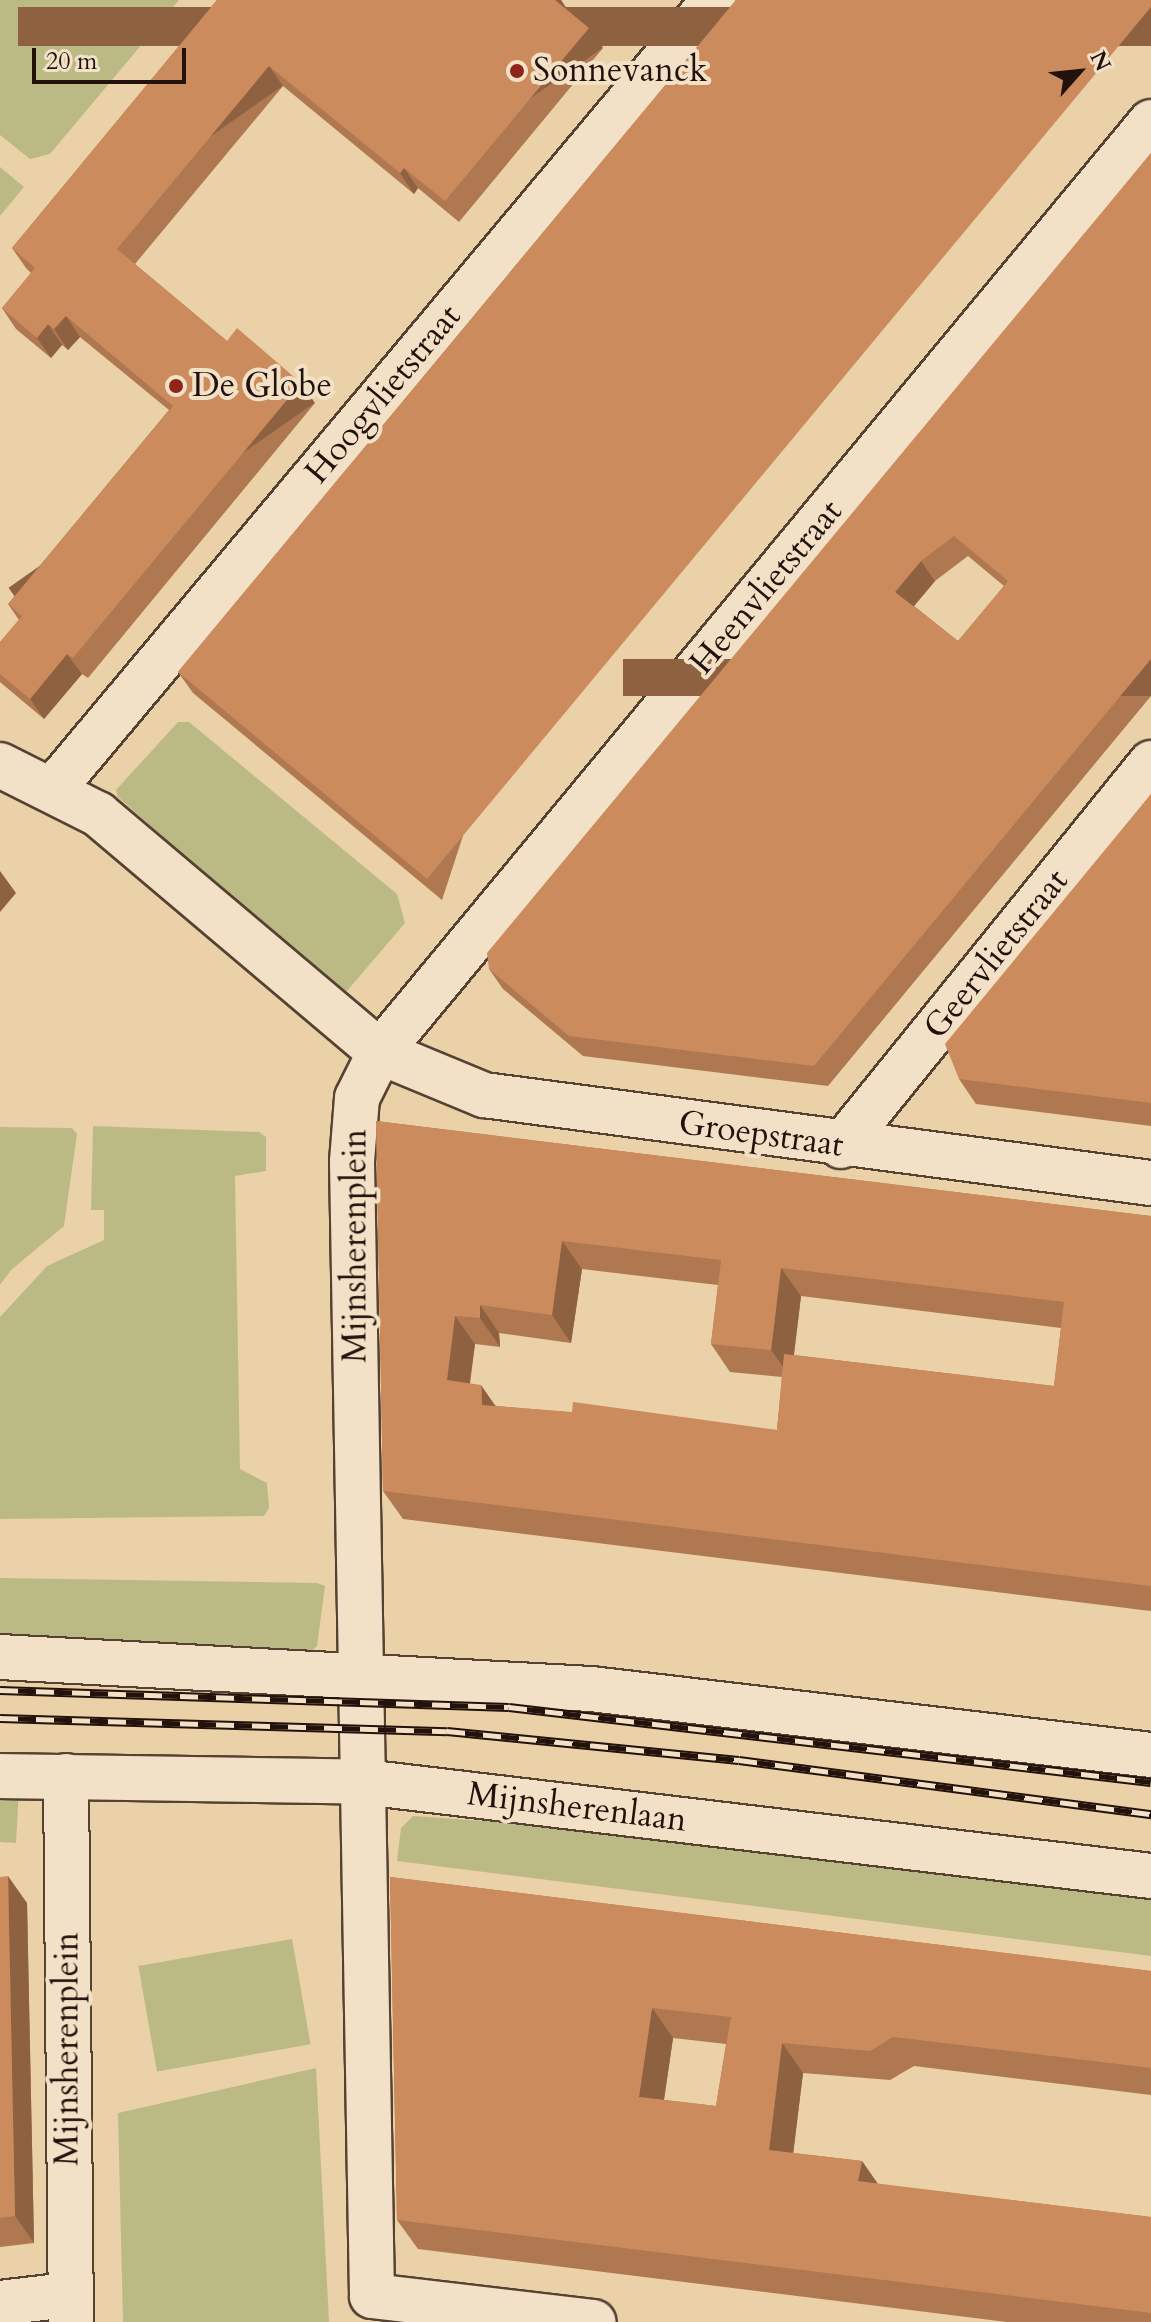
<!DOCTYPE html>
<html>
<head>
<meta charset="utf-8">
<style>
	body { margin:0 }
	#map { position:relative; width:1151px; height:2322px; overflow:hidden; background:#ebd1a7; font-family:Cardo,serif }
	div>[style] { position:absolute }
	.green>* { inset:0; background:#bcba84; transform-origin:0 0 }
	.roads { filter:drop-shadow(2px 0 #554233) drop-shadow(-2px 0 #554233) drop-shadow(0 2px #554233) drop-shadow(0 -2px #554233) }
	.street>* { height:44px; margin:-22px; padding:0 22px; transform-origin:22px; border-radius:22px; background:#f2e1c6 }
	.rail>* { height:9px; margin-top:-4.5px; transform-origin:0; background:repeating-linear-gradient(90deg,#f2e1c6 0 18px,#23120c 0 36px); box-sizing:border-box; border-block:2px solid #23120c }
	.wall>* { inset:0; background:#af7850 }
	.shaded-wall>* { inset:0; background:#8e6141; transform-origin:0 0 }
	.building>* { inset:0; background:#cb8b5d }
	.dots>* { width:22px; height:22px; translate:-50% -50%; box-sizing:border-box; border:4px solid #f2e1c6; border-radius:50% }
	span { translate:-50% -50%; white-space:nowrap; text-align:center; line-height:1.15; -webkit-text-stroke:8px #f2e1c6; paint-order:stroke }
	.poi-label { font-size:34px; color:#23120c }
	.left { translate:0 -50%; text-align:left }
	.street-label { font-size:34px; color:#23120c }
	.north { position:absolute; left:1039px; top:32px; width:80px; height:80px; -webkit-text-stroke:6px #f2e1c6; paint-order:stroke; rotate:63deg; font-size:22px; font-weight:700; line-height:32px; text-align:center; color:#23120c }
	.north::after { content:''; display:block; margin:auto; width:28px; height:36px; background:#23120c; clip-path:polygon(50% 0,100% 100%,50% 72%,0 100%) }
	.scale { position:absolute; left:32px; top:48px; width:154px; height:36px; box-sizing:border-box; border:4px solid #23120c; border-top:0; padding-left:10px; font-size:24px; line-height:28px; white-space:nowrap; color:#23120c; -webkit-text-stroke:6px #f2e1c6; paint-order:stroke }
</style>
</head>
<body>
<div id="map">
	<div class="green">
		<div style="clip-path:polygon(0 0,179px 0,50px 154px,30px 159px,0 135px)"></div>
		<div style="clip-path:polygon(0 167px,24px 187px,0 216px)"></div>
		<div style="clip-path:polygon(178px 722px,189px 722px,397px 894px,405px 923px,347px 991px,333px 987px,118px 797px,116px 790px)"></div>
		<div style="clip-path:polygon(93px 1126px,259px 1132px,266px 1137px,266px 1171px,235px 1176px,240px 1469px,267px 1483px,269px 1508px,264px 1516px,0 1519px,0 1317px,47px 1266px,104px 1240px,104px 1210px,91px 1210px)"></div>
		<div style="clip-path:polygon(0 1127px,72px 1128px,77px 1134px,64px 1226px,11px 1270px,0 1285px)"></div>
		<div style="clip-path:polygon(0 1578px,317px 1583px,325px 1586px,317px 1646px,312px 1651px,0 1638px)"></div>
		<div style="left:0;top:1786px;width:19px;height:56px;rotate:3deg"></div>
		<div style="clip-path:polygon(413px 1816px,584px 1828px,1151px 1891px,1151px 1956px,397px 1861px,401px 1828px)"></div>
		<div style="left:292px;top:1939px;width:107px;height:156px;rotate:80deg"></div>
		<div style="clip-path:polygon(316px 2068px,329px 2322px,123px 2322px,118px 2113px)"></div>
	</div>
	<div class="roads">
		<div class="street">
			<div style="left:1151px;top:122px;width:1208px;rotate:129.66deg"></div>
			<div style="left:380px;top:1052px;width:113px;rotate:22.5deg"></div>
			<div style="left:484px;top:1095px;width:673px;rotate:7.52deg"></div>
			<div style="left:0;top:765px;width:110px;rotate:26.6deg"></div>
			<div style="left:98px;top:814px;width:369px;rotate:40.2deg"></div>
			<div style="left:380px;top:1052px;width:51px;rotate:116.6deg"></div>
			<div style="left:357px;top:1098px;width:64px;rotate:94.5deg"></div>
			<div style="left:352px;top:1162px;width:1134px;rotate:88.99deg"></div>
			<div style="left:372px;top:2296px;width:223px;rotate:6.7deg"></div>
			<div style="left:53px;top:789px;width:1029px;rotate:-50.04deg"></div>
			<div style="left:841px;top:1146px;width:493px;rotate:-51deg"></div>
			<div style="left:0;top:1657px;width:592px;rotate:3.1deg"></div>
			<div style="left:591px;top:1689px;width:564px;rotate:6.72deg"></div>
			<div style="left:0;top:1776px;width:364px;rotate:0.9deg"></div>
			<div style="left:364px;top:1782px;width:793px;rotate:6.81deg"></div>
			<div style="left:66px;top:1776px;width:546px;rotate:89.48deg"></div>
			<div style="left:0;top:2303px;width:68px;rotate:-6.7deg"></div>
		</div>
	</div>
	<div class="rail">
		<div style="left:0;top:1690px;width:509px;rotate:1.91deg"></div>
		<div style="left:509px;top:1707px;width:646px;rotate:6.66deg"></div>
		<div style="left:0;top:1718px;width:447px;rotate:1.7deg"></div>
		<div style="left:447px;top:1731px;width:293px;rotate:5.7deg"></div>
		<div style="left:739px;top:1760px;width:416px;rotate:7.5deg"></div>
	</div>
	<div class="wall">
		<div style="clip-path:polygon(217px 0,561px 0,567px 10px,589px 28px,603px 48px,459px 222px,418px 188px,414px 194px,283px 86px,135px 264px,227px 341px,315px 403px,88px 678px,82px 674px,44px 719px,0 682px,0 642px,19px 620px,8px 604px,169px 410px,80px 337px,68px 350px,62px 345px,51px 358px,16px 329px,2px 308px,31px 273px,26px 268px,12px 248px)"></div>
		<div style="clip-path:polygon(736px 0,442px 900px,193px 693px,178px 672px)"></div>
		<div style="clip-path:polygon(evenodd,1151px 153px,1151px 696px,828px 1086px,583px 1056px,503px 989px,489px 969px,1151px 153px,968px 556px,1004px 586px,958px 641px,914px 606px,935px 581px,968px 556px)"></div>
		<div style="clip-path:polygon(1151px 794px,1151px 1126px,976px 1104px,959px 1079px)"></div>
		<div style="clip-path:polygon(evenodd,376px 1121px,1151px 1216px,1151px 1611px,403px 1519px,383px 1491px,376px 1121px,582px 1269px,718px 1285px,711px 1344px,730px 1372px,782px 1377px,777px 1430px,496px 1406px,470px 1384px,475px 1344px,500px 1347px,499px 1333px,571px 1343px,582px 1269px,376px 1121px,801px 1296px,1061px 1328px,1054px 1386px,794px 1355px,801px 1296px)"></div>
		<div style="clip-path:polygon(0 1877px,27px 1903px,34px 2243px,0 2247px)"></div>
		<div style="clip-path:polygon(evenodd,390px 1877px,1151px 1971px,1151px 2095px,914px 2066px,890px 2080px,803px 2073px,793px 2153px,862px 2161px,877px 2184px,1151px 2217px,1151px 2322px,1007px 2322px,418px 2249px,397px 2220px,390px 1877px,673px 2038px,726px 2044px,716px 2106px,664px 2100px,673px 2038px)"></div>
	</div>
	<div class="shaded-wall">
		<div style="clip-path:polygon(552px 0,561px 0,567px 9px,562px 15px)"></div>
		<div style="left:1151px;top:7px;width:39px;height:1133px;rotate:90deg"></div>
		<div style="left:589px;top:28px;width:24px;height:225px;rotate:55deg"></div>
		<div style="left:269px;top:66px;width:24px;height:238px;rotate:55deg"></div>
		<div style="clip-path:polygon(404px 168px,418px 188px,414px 194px,400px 173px)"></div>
		<div style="clip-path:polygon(66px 316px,80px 337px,68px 350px,54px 329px)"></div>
		<div style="clip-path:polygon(48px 324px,62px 345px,51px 358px,37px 338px)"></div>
		<div style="left:301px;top:383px;width:24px;height:357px;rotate:55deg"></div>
		<div style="clip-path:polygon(921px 561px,935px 581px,909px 612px,895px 592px)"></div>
		<div style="clip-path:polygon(67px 654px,82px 674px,44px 719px,30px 699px)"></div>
		<div style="left:1151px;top:659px;width:37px;height:528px;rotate:90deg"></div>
		<div style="clip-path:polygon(0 871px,16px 893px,0 912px)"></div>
		<div style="clip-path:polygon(562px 1241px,582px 1269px,571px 1343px,552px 1315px)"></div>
		<div style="clip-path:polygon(781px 1268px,801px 1296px,791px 1378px,771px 1350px)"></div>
		<div style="clip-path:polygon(480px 1305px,499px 1333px,500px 1347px,480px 1318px)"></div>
		<div style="clip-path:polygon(455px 1316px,475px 1344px,466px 1408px,447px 1380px)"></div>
		<div style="clip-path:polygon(481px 1385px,501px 1414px,482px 1405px)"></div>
		<div style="clip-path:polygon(8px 1876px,27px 1903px,34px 2243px,15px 2216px)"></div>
		<div style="clip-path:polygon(652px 2008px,673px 2038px,660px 2127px,639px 2097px)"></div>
		<div style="clip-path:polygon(782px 2043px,803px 2073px,790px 2180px,769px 2150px)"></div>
		<div style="clip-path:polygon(862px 2161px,883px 2191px,858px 2181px)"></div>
	</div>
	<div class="building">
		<div style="clip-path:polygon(217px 0,555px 0,589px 28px,445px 201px,404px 168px,400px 173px,269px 66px,117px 249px,227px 341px,237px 328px,301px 383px,73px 658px,67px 654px,30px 699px,0 674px,0 642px,22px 616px,8px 604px,173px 406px,66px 316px,54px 329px,48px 324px,37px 338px,2px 308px,35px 268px,12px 248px)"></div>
		<div style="clip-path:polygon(736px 0,1151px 0,1151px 7px,427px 879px,178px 672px)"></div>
		<div style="clip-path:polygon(evenodd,1151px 153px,1151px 659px,814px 1066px,569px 1036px,489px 969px,487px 953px,1151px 153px,954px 536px,1008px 581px,958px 641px,895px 592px,921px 561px,954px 536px)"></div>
		<div style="clip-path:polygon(1151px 794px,1151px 1103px,959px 1079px,945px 1044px)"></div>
		<div style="clip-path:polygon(evenodd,376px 1121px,1151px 1216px,1151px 1586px,383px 1491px,376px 1121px,562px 1241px,721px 1260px,711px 1344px,771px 1350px,781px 1268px,1064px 1302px,1054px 1386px,784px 1354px,777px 1430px,573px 1402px,572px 1412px,482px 1405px,481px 1385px,447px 1380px,455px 1316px,480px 1318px,480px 1305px,552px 1315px,562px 1241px)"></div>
		<div style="clip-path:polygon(8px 1876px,15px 2216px,0 2218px,0 1877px)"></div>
		<div style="clip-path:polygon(evenodd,390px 1877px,1151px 1971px,1151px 2068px,893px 2037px,870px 2051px,782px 2043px,769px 2150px,862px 2161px,858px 2181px,1151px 2217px,1151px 2313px,397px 2220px,390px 1877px,652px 2008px,731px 2017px,716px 2106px,639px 2097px,652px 2008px)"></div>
	</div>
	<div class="dots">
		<div style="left:517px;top:71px;background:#8f2418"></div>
		<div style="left:176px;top:386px;background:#8f2418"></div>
	</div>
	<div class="poi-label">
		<span class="left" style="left:533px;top:71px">Sonnevanck</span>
		<span class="left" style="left:192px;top:386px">De Globe</span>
	</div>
	<div class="street-label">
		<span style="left:383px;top:394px;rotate:-50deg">Hoogvlietstraat</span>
		<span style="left:766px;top:587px;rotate:-50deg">Heenvlietstraat</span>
		<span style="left:996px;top:954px;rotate:-51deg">Geervlietstraat</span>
		<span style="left:761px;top:1134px;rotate:8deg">Groepstraat</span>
		<span style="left:355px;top:1246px;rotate:-90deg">Mijnsherenplein</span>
		<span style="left:577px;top:1807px;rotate:7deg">Mijnsherenlaan</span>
		<span style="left:67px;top:2049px;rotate:-90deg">Mijnsherenplein</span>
	</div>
	<div class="north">N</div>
	<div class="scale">20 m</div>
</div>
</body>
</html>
